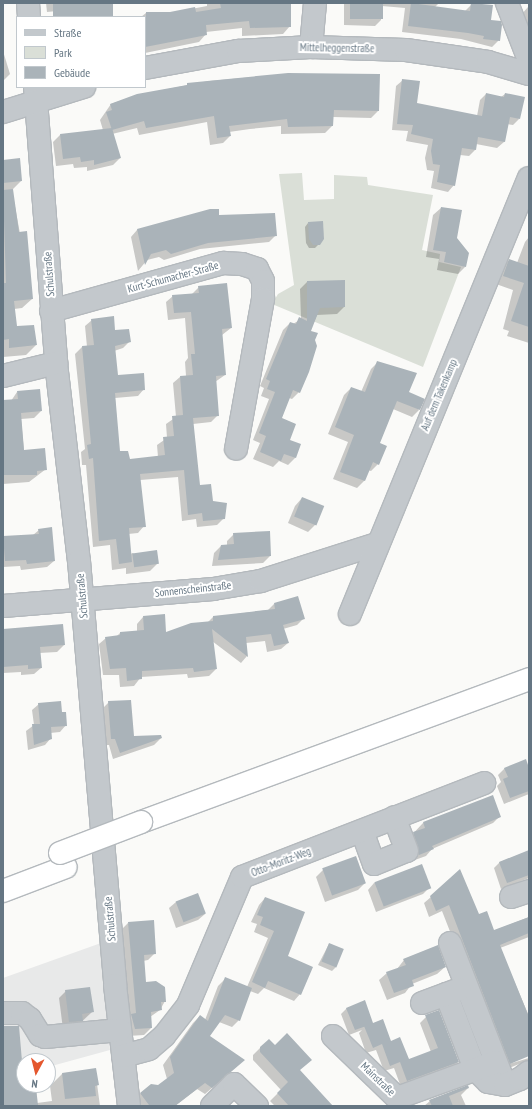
<!DOCTYPE html>
<html>
<head>
<meta charset="utf-8">
<style>
	body { margin:0 }
	#map { position:relative; width:532px; height:1109px; overflow:hidden; background:#fafaf8; font-family:"PT Sans Narrow",sans-serif }
	div>[style] { position:absolute }
	.built>* { inset:0; background:#e8e9e9 }
	.green>* { inset:0; background:#dadfd7 }
	.shadow>* { inset:0; background:#0003 }
	.building>* { inset:0; background:#aab3b9; transform-origin:0 0 }
	.roads { filter:drop-shadow(1px 0 #b4b9bd) drop-shadow(-1px 0 #b4b9bd) drop-shadow(0 1px #b4b9bd) drop-shadow(0 -1px #b4b9bd) }
	.minor>* { height:22px; margin:-11px; padding:0 11px; transform-origin:11px; border-radius:11px; background:#c3c8cc }
	.highway>* { height:22px; margin:-11px; padding:0 11px; transform-origin:11px; border-radius:11px; background:#fff }
	.bridges { filter:drop-shadow(1px 0 #b4b9bd) drop-shadow(-1px 0 #b4b9bd) drop-shadow(0 1px #b4b9bd) drop-shadow(0 -1px #b4b9bd) }
	.highway-bridge>* { height:22px; margin:-11px; padding:0 11px; transform-origin:11px; border-radius:11px; background:#fff }
	span { translate:-50% -50%; white-space:nowrap; text-align:center; line-height:1.15; -webkit-text-stroke:4px #fff; paint-order:stroke }
	.street-label { font-size:11px; color:#657683 }
	.frame { position:absolute; inset:0; border:4px solid #657683; pointer-events:none }
	.legend { position:absolute; left:16px; top:16px; width:130px; height:72px; box-sizing:border-box; background:#fff; border:1px solid #c1c8cd; margin:0; padding:5px 7px; list-style:none; font-size:12px; color:#657683 }
	.legend li { display:flex; align-items:center; gap:8px; height:20px }
	.legend b { width:20px; border:1px solid #c1c8cd }
	.north { position:absolute; left:16px; top:1053px; width:40px; height:40px; box-sizing:border-box; background:#fff; border:1px solid #c1c8cd; border-radius:50%; rotate:187deg; font-size:11px; font-weight:700; line-height:16px; text-align:center; color:#657683 }
	.north::after { content:''; display:block; margin:auto; width:14px; height:18px; background:#e4572e; clip-path:polygon(50% 0,100% 100%,50% 72%,0 100%) }
</style>
</head>
<body>
<div id="map">
	<div class="built">
		<div style="clip-path:polygon(101px 943px,110px 1050px,48px 1067px,48px 1061px,24px 1061px,24px 1085px,36px 1085px,38px 1106px,3px 1106px,3px 978px)"></div>
	</div>
	<div class="green">
		<div style="clip-path:polygon(302px 173px,304px 200px,334px 199px,334px 175px,367px 177px,368px 185px,433px 195px,422px 250px,440px 254px,439px 262px,461px 267px,423px 367px,272px 304px,278px 294px,294px 285px,279px 174px)"></div>
	</div>
	<div class="shadow">
		<div style="clip-path:polygon(46px 3px,101px 3px,97px 7px,47px 12px)"></div>
		<div style="clip-path:polygon(207px 3px,290px 3px,290px 26px,283px 34px,242px 36px,242px 28px,206px 32px,206px 34px,199px 42px,145px 53px,145px 17px,141px 17px,146px 13px,170px 13px,207px 6px)"></div>
		<div style="clip-path:polygon(344px 3px,439px 3px,434px 8px,465px 11px,472px 4px,490px 20px,499px 40px,492px 47px,461px 39px,402px 32px,405px 8px,382px 6px,381px 20px,375px 26px,344px 25px)"></div>
		<div style="clip-path:polygon(528px 7px,529px 7px,529px 35px,521px 15px)"></div>
		<div style="clip-path:polygon(3px 51px,10px 74px,3px 81px)"></div>
		<div style="clip-path:polygon(288px 74px,378px 111px,371px 118px,333px 117px,332px 126px,325px 133px,281px 134px,281px 126px,250px 129px,229px 132px,230px 136px,223px 143px,210px 145px,207px 122px,139px 135px,137px 128px,112px 134px,120px 158px,113px 165px,87px 171px,87px 167px,74px 168px,73px 164px,56px 166px,53px 142px,60px 135px,103px 130px,100px 120px,111px 104px,137px 95px,209px 81px)"></div>
		<div style="clip-path:polygon(403px 80px,416px 104px,477px 116px,480px 100px,486px 94px,501px 97px,505px 94px,519px 119px,513px 125px,507px 124px,504px 142px,497px 148px,476px 144px,475px 150px,469px 156px,460px 155px,454px 185px,448px 192px,431px 188px,434px 171px,427px 170px,425px 158px,428px 145px,406px 141px,408px 131px,392px 130px,396px 86px)"></div>
		<div style="clip-path:polygon(3px 161px,21px 181px,12px 190px,32px 299px,22px 308px,14px 309px,16px 327px,36px 345px,26px 355px,3px 357px)"></div>
		<div style="clip-path:polygon(441px 208px,456px 238px,465px 267px,458px 274px,437px 270px,439px 259px,426px 257px,433px 215px)"></div>
		<div style="clip-path:polygon(218px 216px,276px 235px,269px 242px,200px 249px,164px 260px,159px 257px,147px 260px,138px 271px,131px 237px,137px 230px)"></div>
		<div style="clip-path:polygon(308px 223px,319px 244px,315px 248px,309px 248px,306px 243px,305px 227px)"></div>
		<div style="clip-path:polygon(529px 237px,529px 343px,507px 336px,509px 331px,503px 329px,513px 290px,496px 284px,501px 269px,509px 260px,517px 263px,525px 242px)"></div>
		<div style="clip-path:polygon(344px 281px,344px 307px,337px 314px,317px 315px,310px 331px,299px 392px,292px 399px,289px 398px,281px 419px,288px 440px,300px 445px,295px 458px,288px 465px,279px 461px,273px 467px,253px 459px,260px 443px,253px 440px,269px 399px,261px 396px,264px 388px,260px 386px,283px 330px,290px 323px,293px 324px,301px 319px,300px 289px,307px 282px)"></div>
		<div style="clip-path:polygon(199px 287px,231px 328px,222px 335px,225px 375px,215px 382px,218px 415px,211px 422px,193px 424px,199px 486px,224px 518px,217px 525px,197px 527px,196px 519px,182px 521px,178px 477px,140px 480px,144px 526px,138px 533px,128px 534px,130px 555px,132px 553px,158px 563px,150px 571px,126px 574px,126px 568px,112px 570px,110px 545px,93px 547px,86px 465px,82px 465px,81px 452px,85px 449px,75px 354px,82px 347px,87px 347px,85px 326px,92px 320px,129px 342px,123px 348px,114px 351px,117px 376px,144px 389px,138px 396px,115px 398px,119px 452px,129px 460px,158px 457px,157px 445px,167px 438px,166px 424px,176px 417px,173px 383px,180px 377px,186px 376px,185px 362px,188px 358px,185px 318px,168px 320px,166px 302px,173px 296px,192px 294px)"></div>
		<div style="clip-path:polygon(378px 362px,408px 393px,419px 410px,412px 417px,393px 409px,379px 444px,378px 464px,371px 471px,368px 470px,364px 481px,357px 488px,333px 479px,348px 442px,328px 434px,344px 395px,351px 388px,361px 392px,371px 369px)"></div>
		<div style="clip-path:polygon(17px 392px,41px 411px,34px 418px,21px 419px,24px 451px,46px 469px,29px 482px,3px 484px,3px 401px,11px 401px)"></div>
		<div style="clip-path:polygon(302px 498px,316px 524px,308px 532px,288px 523px,295px 506px)"></div>
		<div style="clip-path:polygon(39px 530px,54px 561px,47px 567px,21px 570px,20px 566px,3px 567px,3px 537px,33px 535px)"></div>
		<div style="clip-path:polygon(234px 534px,270px 556px,263px 563px,212px 566px,214px 553px,221px 546px,227px 545px,227px 541px)"></div>
		<div style="clip-path:polygon(274px 604px,304px 618px,297px 625px,283px 629px,288px 643px,281px 649px,267px 652px,265px 641px,246px 643px,247px 656px,241px 663px,212px 641px,216px 669px,209px 676px,188px 678px,187px 674px,141px 677px,134px 686px,120px 687px,119px 675px,103px 675px,99px 644px,106px 638px,116px 637px,120px 633px,137px 632px,137px 624px,143px 617px,165px 634px,207px 623px,213px 617px,268px 610px)"></div>
		<div style="clip-path:polygon(3px 630px,64px 645px,57px 652px,39px 653px,41px 668px,34px 674px,21px 675px,21px 672px,3px 673px)"></div>
		<div style="clip-path:polygon(109px 702px,133px 737px,161px 738px,154px 745px,113px 759px,109px 745px,105px 745px,102px 709px)"></div>
		<div style="clip-path:polygon(39px 704px,61px 713px,66px 725px,60px 732px,50px 733px,51px 738px,45px 745px,28px 750px,26px 731px,34px 725px,32px 710px)"></div>
		<div style="clip-path:polygon(505px 768px,529px 770px,529px 794px,504px 804px,497px 786px,501px 782px,498px 775px)"></div>
		<div style="clip-path:polygon(500px 816px,493px 823px,432px 849px,426px 856px,412px 861px,407px 840px,423px 823px)"></div>
		<div style="clip-path:polygon(529px 851px,529px 878px,501px 889px,494px 868px,500px 862px)"></div>
		<div style="clip-path:polygon(323px 870px,365px 883px,358px 890px,325px 902px,316px 877px)"></div>
		<div style="clip-path:polygon(374px 883px,430px 887px,423px 894px,376px 912px,368px 890px)"></div>
		<div style="clip-path:polygon(431px 897px,478px 915px,493px 931px,529px 917px,529px 937px,500px 948px,529px 1016px,529px 1055px,505px 1065px,529px 1058px,529px 1060px,504px 1070px,442px 911px,429px 917px,424px 903px)"></div>
		<div style="clip-path:polygon(265px 898px,300px 994px,294px 1001px,264px 988px,258px 994px,250px 991px,239px 1020px,232px 1027px,219px 1022px,209px 1036px,236px 1067px,205px 1094px,197px 1089px,175px 1106px,138px 1106px,134px 1100px,141px 1093px,158px 1086px,167px 1079px,163px 1065px,193px 1023px,200px 1016px,205px 1020px,218px 986px,225px 979px,247px 987px,268px 938px,254px 932px,257px 924px,251px 922px,259px 905px)"></div>
		<div style="clip-path:polygon(176px 902px,205px 914px,198px 920px,176px 928px,169px 908px)"></div>
		<div style="clip-path:polygon(128px 923px,155px 953px,148px 960px,143px 961px,145px 983px,165px 1001px,160px 1010px,150px 1017px,151px 1028px,144px 1035px,128px 1036px,129px 1016px,121px 930px)"></div>
		<div style="clip-path:polygon(329px 944px,336px 967px,332px 971px,318px 965px)"></div>
		<div style="clip-path:polygon(404px 960px,445px 967px,437px 974px,412px 984px,405px 993px,387px 1000px,379px 980px,387px 973px,397px 969px)"></div>
		<div style="clip-path:polygon(66px 991px,92px 1012px,75px 1028px,63px 1029px,59px 998px)"></div>
		<div style="clip-path:polygon(347px 1008px,373px 1024px,408px 1060px,431px 1052px,420px 1023px,426px 1017px,458px 1062px,452px 1068px,401px 1087px,394px 1068px,384px 1071px,376px 1050px,366px 1053px,359px 1033px,362px 1030px,349px 1035px,341px 1014px)"></div>
		<div style="clip-path:polygon(3px 1026px,18px 1027px,24px 1085px,37px 1103px,52px 1101px,50px 1086px,62px 1074px,95px 1069px,100px 1106px,3px 1106px)"></div>
		<div style="clip-path:polygon(260px 1048px,299px 1071px,332px 1106px,275px 1106px,270px 1101px,281px 1090px,253px 1060px,253px 1055px)"></div>
		<div style="clip-path:polygon(468px 1088px,461px 1095px,466px 1106px,424px 1106px,430px 1101px)"></div>
	</div>
	<div class="building">
		<div style="left:53px;top:3px;width:60px;height:14px"></div>
		<div style="clip-path:polygon(220px 3px,291px 3px,291px 27px,250px 28px,249px 21px,206px 25px,207px 35px,145px 47px,146px 12px,170px 12px,195px 7px,196px 12px,221px 8px)"></div>
		<div style="left:350px;top:3px;width:33px;height:16px"></div>
		<div style="clip-path:polygon(411px 3px,470px 11px,471px 3px,493px 5px,491px 20px,501px 21px,502px 25px,500px 41px,483px 39px,484px 36px,468px 33px,408px 26px)"></div>
		<div style="clip-path:polygon(288px 73px,380px 74px,379px 111px,334px 110px,333px 126px,288px 127px,287px 119px,229px 126px,231px 136px,217px 138px,214px 116px,146px 128px,144px 121px,112px 130px,106px 112px,112px 110px,110px 104px,137px 94px,187px 85px,187px 83px)"></div>
		<div style="clip-path:polygon(402px 79px,420px 81px,417px 103px,482px 116px,486px 93px,504px 97px,505px 93px,525px 97px,520px 119px,510px 117px,505px 142px,478px 137px,476px 150px,462px 148px,455px 186px,437px 182px,440px 165px,433px 164px,431px 151px,433px 139px,411px 134px,413px 125px,397px 124px)"></div>
		<div style="clip-path:polygon(112px 128px,121px 158px,94px 165px,94px 160px,81px 162px,80px 157px,63px 159px,60px 134px)"></div>
		<div style="clip-path:polygon(20px 158px,22px 181px,3px 183px,3px 160px)"></div>
		<div style="clip-path:polygon(13px 189px,19px 232px,27px 231px,33px 299px,14px 301px,17px 326px,34px 325px,37px 345px,9px 348px,9px 339px,3px 340px,3px 283px,6px 283px,3px 190px)"></div>
		<div style="clip-path:polygon(441px 207px,462px 210px,457px 238px,469px 253px,466px 267px,444px 262px,446px 252px,433px 250px)"></div>
		<div style="clip-path:polygon(210px 209px,219px 209px,219px 215px,275px 213px,277px 236px,208px 243px,171px 254px,166px 250px,151px 254px,145px 265px,137px 229px)"></div>
		<div style="clip-path:polygon(323px 221px,324px 239px,320px 245px,313px 245px,309px 239px,308px 222px)"></div>
		<div style="clip-path:polygon(509px 259px,529px 266px,529px 327px,511px 321px,524px 283px,503px 276px)"></div>
		<div style="clip-path:polygon(345px 280px,345px 307px,320px 308px,311px 331px,318px 333px,315px 340px,317px 346px,309px 372px,300px 393px,293px 390px,282px 418px,296px 424px,290px 440px,301px 444px,296px 458px,284px 454px,281px 461px,260px 452px,266px 436px,259px 433px,275px 392px,267px 389px,270px 381px,266px 379px,290px 322px,296px 324px,299px 317px,307px 321px,307px 281px)"></div>
		<div style="clip-path:polygon(227px 283px,232px 328px,222px 329px,226px 375px,216px 376px,219px 416px,193px 418px,200px 485px,211px 484px,213px 501px,227px 503px,225px 519px,203px 521px,202px 513px,188px 515px,184px 470px,140px 474px,146px 527px,129px 528px,132px 562px,119px 564px,116px 539px,99px 541px,93px 458px,89px 459px,87px 445px,91px 444px,82px 346px,94px 345px,91px 319px,114px 316px,115px 330px,129px 329px,131px 342px,115px 346px,118px 375px,144px 373px,145px 390px,115px 393px,120px 451px,128px 451px,130px 459px,165px 455px,163px 437px,174px 436px,172px 416px,183px 415px,180px 376px,193px 375px,191px 354px,195px 354px,191px 312px,174px 313px,172px 295px,199px 293px,198px 286px)"></div>
		<div style="clip-path:polygon(377px 361px,417px 373px,409px 392px,425px 399px,420px 410px,397px 401px,380px 443px,387px 446px,379px 465px,373px 462px,365px 481px,340px 472px,354px 435px,335px 427px,351px 387px,365px 392px)"></div>
		<div style="clip-path:polygon(40px 389px,42px 411px,21px 413px,24px 450px,45px 448px,47px 470px,37px 471px,37px 475px,3px 475px,3px 400px,18px 399px,17px 391px)"></div>
		<div style="left:302px;top:497px;width:24px;height:21px;rotate:22deg"></div>
		<div style="clip-path:polygon(52px 527px,55px 561px,27px 564px,26px 560px,5px 561px,3px 536px,39px 534px,38px 529px)"></div>
		<div style="clip-path:polygon(270px 531px,271px 556px,218px 560px,221px 545px,234px 544px,233px 533px)"></div>
		<div style="left:157px;top:550px;width:14px;height:25px;rotate:82deg"></div>
		<div style="clip-path:polygon(298px 596px,305px 619px,283px 625px,289px 643px,274px 646px,271px 634px,246px 637px,248px 657px,212px 629px,217px 669px,194px 672px,193px 668px,142px 671px,142px 679px,127px 681px,126px 668px,110px 669px,105px 637px,120px 635px,120px 632px,144px 630px,143px 616px,165px 614px,166px 632px,191px 623px,213px 621px,213px 616px,275px 609px,274px 603px)"></div>
		<div style="clip-path:polygon(63px 624px,65px 645px,40px 647px,42px 668px,28px 669px,28px 665px,3px 667px,3px 629px)"></div>
		<div style="clip-path:polygon(131px 700px,134px 736px,161px 735px,162px 738px,120px 753px,115px 739px,111px 739px,108px 701px)"></div>
		<div style="clip-path:polygon(61px 701px,62px 712px,66px 712px,67px 726px,51px 727px,52px 739px,34px 745px,32px 724px,40px 724px,38px 703px)"></div>
		<div style="clip-path:polygon(526px 759px,529px 768px,529px 791px,510px 798px,503px 779px,508px 777px,504px 768px)"></div>
		<div style="clip-path:polygon(493px 795px,501px 817px,432px 846px,434px 849px,419px 855px,413px 832px,425px 828px,423px 822px)"></div>
		<div style="clip-path:polygon(529px 850px,529px 875px,507px 883px,499px 862px)"></div>
		<div style="left:356px;top:856px;width:29px;height:36px;rotate:70deg"></div>
		<div style="left:422px;top:864px;width:26px;height:51px;rotate:69deg"></div>
		<div style="clip-path:polygon(460px 869px,479px 914px,487px 911px,494px 930px,529px 917px,529px 933px,500px 945px,529px 1017px,529px 1056px,510px 1064px,449px 905px,436px 911px,430px 896px)"></div>
		<div style="left:198px;top:893px;width:22px;height:24px;rotate:69deg"></div>
		<div style="clip-path:polygon(265px 897px,305px 912px,288px 956px,313px 967px,301px 995px,268px 981px,265px 988px,252px 982px,274px 931px,260px 925px,263px 917px,257px 915px)"></div>
		<div style="clip-path:polygon(154px 920px,156px 954px,144px 955px,146px 982px,156px 981px,165px 987px,166px 1002px,161px 1002px,162px 1010px,151px 1012px,152px 1028px,135px 1029px,131px 1014px,136px 1013px,128px 922px)"></div>
		<div style="left:329px;top:943px;width:16px;height:20px;rotate:22deg"></div>
		<div style="clip-path:polygon(438px 945px,446px 967px,412px 980px,414px 986px,394px 993px,386px 972px,406px 965px,403px 959px)"></div>
		<div style="clip-path:polygon(225px 977px,252px 988px,240px 1021px,225px 1015px,210px 1036px,245px 1060px,212px 1088px,205px 1083px,175px 1106px,149px 1105px,140px 1093px,151px 1084px,158px 1085px,174px 1073px,170px 1057px,200px 1015px,208px 1021px)"></div>
		<div style="clip-path:polygon(90px 987px,94px 1012px,82px 1014px,83px 1021px,69px 1022px,65px 990px)"></div>
		<div style="clip-path:polygon(365px 1000px,373px 1023px,383px 1019px,391px 1041px,400px 1037px,409px 1059px,438px 1048px,425px 1015px,439px 1010px,459px 1062px,407px 1081px,400px 1062px,390px 1066px,382px 1044px,373px 1048px,364px 1026px,369px 1025px,355px 1030px,346px 1008px)"></div>
		<div style="clip-path:polygon(3px 1026px,19px 1026px,24px 1085px,27px 1088px,36px 1087px,38px 1106px,3px 1106px)"></div>
		<div style="clip-path:polygon(287px 1033px,312px 1060px,300px 1070px,333px 1106px,289px 1106px,277px 1093px,288px 1082px,260px 1052px,260px 1047px,269px 1039px,275px 1045px)"></div>
		<div style="clip-path:polygon(96px 1068px,99px 1085px,95px 1086px,96px 1096px,65px 1099px,62px 1073px)"></div>
		<div style="clip-path:polygon(468px 1085px,469px 1088px,449px 1096px,453px 1106px,432px 1106px,429px 1100px)"></div>
	</div>
	<div class="roads">
		<div class="minor">
			<div style="left:28px;top:3px;width:14px;rotate:86deg"></div>
			<div style="left:507px;top:3px;width:61px;rotate:68.9deg"></div>
			<div style="left:311px;top:47px;width:44px;rotate:-84.8deg"></div>
			<div style="left:145px;top:68px;width:95px;rotate:-10.4deg"></div>
			<div style="left:238px;top:51px;width:73px;rotate:-3.1deg"></div>
			<div style="left:311px;top:47px;width:95px;rotate:1.8deg"></div>
			<div style="left:406px;top:50px;width:83px;rotate:8.3deg"></div>
			<div style="left:488px;top:62px;width:43px;rotate:16.3deg"></div>
			<div style="left:35px;top:87px;width:277px;rotate:85.6deg"></div>
			<div style="left:56px;top:363px;width:199px;rotate:83.4deg"></div>
			<div style="left:79px;top:561px;width:426px;rotate:85.1deg"></div>
			<div style="left:115px;top:985px;width:122px;rotate:83.4deg"></div>
			<div style="left:3px;top:112px;width:85px;rotate:-17.2deg"></div>
			<div style="left:51px;top:311px;width:179px;rotate:-15.6deg"></div>
			<div style="left:223px;top:263px;width:19px;rotate:3deg"></div>
			<div style="left:242px;top:264px;width:16px;rotate:18deg"></div>
			<div style="left:257px;top:269px;width:13px;rotate:63deg"></div>
			<div style="left:263px;top:281px;width:18px;rotate:90deg"></div>
			<div style="left:263px;top:299px;width:152px;rotate:100.2deg"></div>
			<div style="left:3px;top:376px;width:55px;rotate:-13.8deg"></div>
			<div style="left:3px;top:606px;width:211px;rotate:-4.6deg"></div>
			<div style="left:213px;top:589px;width:49px;rotate:-9.5deg"></div>
			<div style="left:261px;top:581px;width:122px;rotate:-17.7deg"></div>
			<div style="left:350px;top:614px;width:471px;rotate:-67.7deg"></div>
			<div style="left:362px;top:831px;width:35px;rotate:70deg"></div>
			<div style="left:374px;top:864px;width:35px;rotate:-22deg"></div>
			<div style="left:407px;top:851px;width:36px;rotate:-111deg"></div>
			<div style="left:511px;top:897px;width:19px;rotate:-18deg"></div>
			<div style="left:450px;top:943px;width:152px;rotate:68.8deg"></div>
			<div style="left:446px;top:994px;width:80px;rotate:68.9deg"></div>
			<div style="left:475px;top:1069px;width:18px;rotate:45deg"></div>
			<div style="left:488px;top:1082px;width:17px;rotate:10deg"></div>
			<div style="left:505px;top:1085px;width:16px;rotate:-22deg"></div>
			<div style="left:520px;top:1079px;width:11px;rotate:-38deg"></div>
			<div style="left:422px;top:1003px;width:40px;rotate:-20.2deg"></div>
			<div style="left:3px;top:1013px;width:19px"></div>
			<div style="left:22px;top:1013px;width:10px;rotate:37deg"></div>
			<div style="left:30px;top:1019px;width:19px;rotate:58deg"></div>
			<div style="left:40px;top:1035px;width:5px;rotate:22deg"></div>
			<div style="left:45px;top:1037px;width:75px;rotate:-5.3deg"></div>
			<div style="left:333px;top:1036px;width:89px;rotate:44.1deg"></div>
			<div style="left:397px;top:1098px;width:105px;rotate:-20deg"></div>
			<div style="left:123px;top:1056px;width:27px;rotate:-15deg"></div>
			<div style="left:149px;top:1049px;width:20px;rotate:-41deg"></div>
			<div style="left:164px;top:1036px;width:39px;rotate:-52deg"></div>
			<div style="left:188px;top:1005px;width:139px;rotate:-67.1deg"></div>
			<div style="left:242px;top:877px;width:260px;rotate:-21.2deg"></div>
			<div style="left:212px;top:1106px;width:31px;rotate:-45deg"></div>
			<div style="left:234px;top:1084px;width:32px;rotate:44deg"></div>
		</div>
		<div class="highway">
			<div style="left:141px;top:822px;width:414px;rotate:-20.2deg"></div>
			<div style="left:3px;top:891px;width:67px;rotate:-20.9deg"></div>
		</div>
	</div>
	<div class="bridges">
		<div class="highway-bridge">
			<div style="left:60px;top:853px;width:87px;rotate:-20.9deg"></div>
		</div>
	</div>
	<div class="street-label">
		<span style="left:337px;top:48px;rotate:1deg">Mittelheggenstraße</span>
		<span style="left:49px;top:274px;rotate:-94deg">Schulstraße</span>
		<span style="left:173px;top:277px;rotate:-15deg">Kurt-Schumacher-Straße</span>
		<span style="left:439px;top:395px;rotate:-67deg">Auf dem Takenkamp</span>
		<span style="left:193px;top:589px;rotate:-6deg">Sonnenscheinstraße</span>
		<span style="left:82px;top:596px;rotate:-95deg">Schulstraße</span>
		<span style="left:281px;top:862px;rotate:-21deg">Otto-Moritz-Weg</span>
		<span style="left:110px;top:919px;rotate:-95deg">Schulstraße</span>
		<span style="left:378px;top:1079px;rotate:44deg">Mainstraße</span>
	</div>
	<div class="frame"></div>
	<ul class="legend">
	<li><b style="height:5px;background:#c3c8cc"></b>Straße</li>
	<li><b style="height:11px;background:#dadfd7"></b>Park</li>
	<li><b style="height:11px;background:#aab3b9"></b>Gebäude</li>
	</ul>
	<div class="north">N</div>
</div>
</body>
</html>
